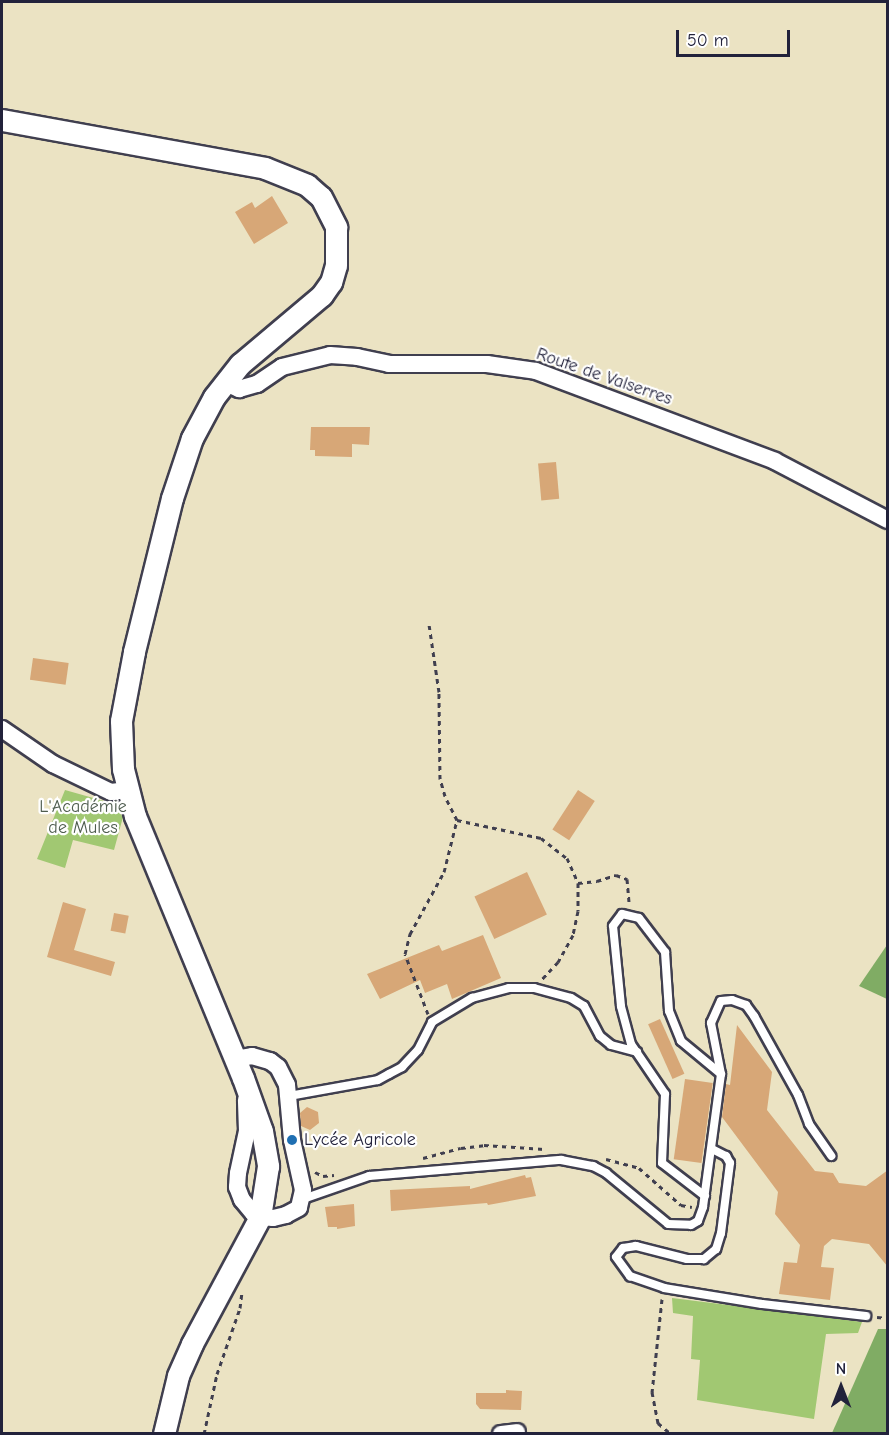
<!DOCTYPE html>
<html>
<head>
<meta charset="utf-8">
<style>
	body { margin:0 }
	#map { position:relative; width:889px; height:1435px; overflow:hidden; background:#ebe3c3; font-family:"Comic Neue",sans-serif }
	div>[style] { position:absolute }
	.green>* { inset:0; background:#a1c872 }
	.forest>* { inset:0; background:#80ac64 }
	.building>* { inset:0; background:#d7a777; transform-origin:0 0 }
	.path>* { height:3px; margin-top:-1.5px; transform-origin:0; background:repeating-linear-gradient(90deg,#403f4f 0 4.5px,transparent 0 9px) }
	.roads { filter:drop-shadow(2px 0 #403f4f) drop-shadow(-2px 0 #403f4f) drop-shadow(0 2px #403f4f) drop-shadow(0 -2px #403f4f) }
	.service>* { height:8px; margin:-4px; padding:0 4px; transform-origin:4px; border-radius:4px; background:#fff }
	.minor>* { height:16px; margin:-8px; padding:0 8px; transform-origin:8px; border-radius:8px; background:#fff }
	.tertiary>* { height:21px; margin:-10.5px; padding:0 10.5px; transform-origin:10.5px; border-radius:10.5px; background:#fff }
	.dots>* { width:16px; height:16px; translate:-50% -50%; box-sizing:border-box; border:3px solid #fff; border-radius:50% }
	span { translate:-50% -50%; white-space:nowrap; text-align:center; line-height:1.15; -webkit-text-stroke:4.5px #fff; paint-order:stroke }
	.street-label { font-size:18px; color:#22223b }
	.park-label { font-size:18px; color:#4e5c4e }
	.poi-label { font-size:18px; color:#22223b }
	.left { translate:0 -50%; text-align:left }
	.frame { position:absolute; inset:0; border:3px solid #22223b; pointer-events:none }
	.north { position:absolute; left:811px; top:1357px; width:60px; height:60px; -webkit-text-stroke:4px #fff; paint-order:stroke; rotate:0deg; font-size:16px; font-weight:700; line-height:24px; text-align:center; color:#22223b }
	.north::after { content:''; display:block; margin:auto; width:21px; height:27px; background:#22223b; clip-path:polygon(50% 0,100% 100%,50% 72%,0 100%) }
	.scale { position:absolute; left:676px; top:30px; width:114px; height:27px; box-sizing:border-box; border:3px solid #22223b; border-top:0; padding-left:8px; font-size:18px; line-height:21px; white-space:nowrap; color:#22223b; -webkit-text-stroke:4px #fff; paint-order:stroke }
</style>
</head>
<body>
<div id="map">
	<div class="green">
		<div style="clip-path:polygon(65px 790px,111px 803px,123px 817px,114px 850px,73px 840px,65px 868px,37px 859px)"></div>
		<div style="clip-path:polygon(672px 1298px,862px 1322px,858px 1333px,826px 1334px,814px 1419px,697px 1400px,700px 1360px,691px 1359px,693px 1316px,673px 1313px)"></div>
	</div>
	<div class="forest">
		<div style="clip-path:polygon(887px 945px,887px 999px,859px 986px)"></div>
		<div style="clip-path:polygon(878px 1329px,887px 1329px,887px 1433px,832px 1433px)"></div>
	</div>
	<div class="building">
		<div style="clip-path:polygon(272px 196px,288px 223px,254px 244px,235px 212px,252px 202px,255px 208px)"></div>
		<div style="clip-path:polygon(311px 427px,370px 427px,369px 445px,352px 444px,352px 457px,315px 456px,315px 450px,310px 450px)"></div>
		<div style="left:556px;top:462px;width:37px;height:18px;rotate:85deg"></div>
		<div style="left:33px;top:658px;width:36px;height:22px;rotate:8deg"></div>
		<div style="left:578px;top:790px;width:20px;height:47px;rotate:33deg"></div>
		<div style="left:527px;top:872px;width:47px;height:58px;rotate:65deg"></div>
		<div style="clip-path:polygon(63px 902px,86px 909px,74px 950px,115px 962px,111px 976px,47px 957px)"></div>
		<div style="left:114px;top:913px;width:15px;height:18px;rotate:11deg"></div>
		<div style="clip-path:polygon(483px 935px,501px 978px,452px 999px,447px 984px,425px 993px,420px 980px,380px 999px,367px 974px,439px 945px,442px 951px)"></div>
		<div style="left:660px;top:1019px;width:60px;height:13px;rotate:66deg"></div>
		<div style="clip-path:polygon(737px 1025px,772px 1072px,767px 1110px,815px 1171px,833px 1173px,839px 1183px,866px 1186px,888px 1170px,888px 1267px,869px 1244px,832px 1239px,824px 1246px,821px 1267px,834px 1268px,830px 1300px,779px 1294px,784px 1262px,797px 1263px,800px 1245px,775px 1214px,778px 1192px,722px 1117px,726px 1084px,730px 1085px)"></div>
		<div style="left:685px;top:1079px;width:28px;height:81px;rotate:8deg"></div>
		<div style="clip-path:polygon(307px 1107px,318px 1112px,319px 1123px,310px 1130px,301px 1126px,300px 1113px)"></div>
		<div style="clip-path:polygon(525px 1175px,526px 1178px,531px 1177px,536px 1196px,488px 1205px,487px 1203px,391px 1211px,390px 1190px,470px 1186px,470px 1189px)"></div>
		<div style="clip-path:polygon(354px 1204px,355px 1226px,337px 1229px,337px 1227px,328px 1227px,325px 1207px)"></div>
		<div style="clip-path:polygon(506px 1390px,522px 1391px,521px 1410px,480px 1409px,476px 1404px,476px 1393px,506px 1393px)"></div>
	</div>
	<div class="path">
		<div style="left:457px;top:820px;width:86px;rotate:12.1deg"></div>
		<div style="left:541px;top:838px;width:33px;rotate:38deg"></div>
		<div style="left:567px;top:858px;width:27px;rotate:66deg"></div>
		<div style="left:578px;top:883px;width:28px;rotate:90deg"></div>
		<div style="left:578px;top:911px;width:25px;rotate:102deg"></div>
		<div style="left:573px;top:935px;width:31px;rotate:119deg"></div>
		<div style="left:558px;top:962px;width:23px;rotate:133deg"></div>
		<div style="left:578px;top:883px;width:19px;rotate:-6deg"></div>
		<div style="left:597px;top:881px;width:20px;rotate:-18deg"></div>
		<div style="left:616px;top:875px;width:12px;rotate:20deg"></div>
		<div style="left:627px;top:879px;width:25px;rotate:85deg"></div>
		<div style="left:428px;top:1014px;width:64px;rotate:-111deg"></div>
		<div style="left:405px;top:954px;width:21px;rotate:-76deg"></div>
		<div style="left:410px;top:934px;width:71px;rotate:-61.3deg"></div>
		<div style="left:444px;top:872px;width:54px;rotate:-76deg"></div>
		<div style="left:457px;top:820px;width:27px;rotate:-117deg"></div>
		<div style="left:445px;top:796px;width:18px;rotate:-106deg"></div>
		<div style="left:440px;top:779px;width:87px;rotate:-90.7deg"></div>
		<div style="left:439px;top:692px;width:69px;rotate:-98.4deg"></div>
		<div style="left:423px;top:1158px;width:39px;rotate:-15deg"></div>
		<div style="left:461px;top:1148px;width:23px;rotate:-7deg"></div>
		<div style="left:484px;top:1145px;width:60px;rotate:3.8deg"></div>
		<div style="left:606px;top:1159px;width:34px;rotate:15deg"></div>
		<div style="left:639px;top:1168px;width:56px;rotate:41.4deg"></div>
		<div style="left:681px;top:1205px;width:11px;rotate:10deg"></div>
		<div style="left:315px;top:1172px;width:9px;rotate:27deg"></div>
		<div style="left:323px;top:1176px;width:11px;rotate:-5deg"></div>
		<div style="left:662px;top:1299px;width:94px;rotate:96.1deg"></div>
		<div style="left:652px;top:1392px;width:32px;rotate:79deg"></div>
		<div style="left:658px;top:1423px;width:17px;rotate:40deg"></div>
		<div style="left:877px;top:1317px;width:11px;rotate:5deg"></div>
		<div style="left:204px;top:1434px;width:61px;rotate:-77.8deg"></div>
		<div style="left:217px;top:1374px;width:70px;rotate:-70.8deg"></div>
		<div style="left:240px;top:1308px;width:17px;rotate:-83deg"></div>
	</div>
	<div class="roads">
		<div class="service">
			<div style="left:289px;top:1096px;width:90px;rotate:-10.2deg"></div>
			<div style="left:378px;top:1080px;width:13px;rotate:-29deg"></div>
			<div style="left:389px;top:1074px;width:15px;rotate:-28deg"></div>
			<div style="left:402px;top:1067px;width:23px;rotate:-47deg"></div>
			<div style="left:418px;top:1050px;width:31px;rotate:-63deg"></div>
			<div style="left:432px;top:1022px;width:47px;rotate:-31deg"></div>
			<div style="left:472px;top:998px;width:38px;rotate:-15deg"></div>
			<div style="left:509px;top:988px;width:25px"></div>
			<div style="left:534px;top:988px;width:38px;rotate:15deg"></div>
			<div style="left:571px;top:998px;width:15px;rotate:32deg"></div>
			<div style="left:584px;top:1006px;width:34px;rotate:62deg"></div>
			<div style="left:600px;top:1036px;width:14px;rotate:39deg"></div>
			<div style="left:611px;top:1045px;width:27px;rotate:15deg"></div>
			<div style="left:712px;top:1149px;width:16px;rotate:27deg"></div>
			<div style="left:726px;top:1156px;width:8px;rotate:60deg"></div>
			<div style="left:730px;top:1163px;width:71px;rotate:97.3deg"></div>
			<div style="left:721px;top:1233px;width:17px;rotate:107deg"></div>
			<div style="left:716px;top:1249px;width:16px;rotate:140deg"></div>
			<div style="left:704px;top:1259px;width:17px;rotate:180deg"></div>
			<div style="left:687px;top:1259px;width:53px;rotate:-165.7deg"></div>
			<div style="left:636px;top:1246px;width:13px;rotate:171deg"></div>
			<div style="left:623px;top:1248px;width:11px;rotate:128deg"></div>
			<div style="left:616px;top:1257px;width:24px;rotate:54deg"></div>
			<div style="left:630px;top:1276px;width:36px;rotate:19deg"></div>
			<div style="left:664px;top:1288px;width:99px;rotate:9.3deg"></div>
			<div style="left:762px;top:1304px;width:105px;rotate:6.6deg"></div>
			<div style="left:705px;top:1196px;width:54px;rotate:-142.5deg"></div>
			<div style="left:662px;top:1163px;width:69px;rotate:-87.5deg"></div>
			<div style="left:665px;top:1094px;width:60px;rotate:-124.2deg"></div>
			<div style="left:631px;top:1044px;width:39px;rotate:-105deg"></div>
			<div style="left:621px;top:1006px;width:80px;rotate:-95.7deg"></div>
			<div style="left:613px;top:926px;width:15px;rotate:-53deg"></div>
			<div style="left:622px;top:914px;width:17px;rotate:13deg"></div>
			<div style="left:639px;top:918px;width:43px;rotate:52.6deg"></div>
			<div style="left:665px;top:952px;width:59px;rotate:86.1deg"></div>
			<div style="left:669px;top:1011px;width:32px;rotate:68deg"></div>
			<div style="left:681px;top:1041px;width:52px;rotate:39.5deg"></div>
			<div style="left:303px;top:1199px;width:70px;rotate:-19.2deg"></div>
			<div style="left:369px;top:1176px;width:193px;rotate:-4.8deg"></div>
			<div style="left:561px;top:1160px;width:33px;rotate:11deg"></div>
			<div style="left:593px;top:1166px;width:15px;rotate:28deg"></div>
			<div style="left:606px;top:1173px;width:80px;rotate:39.4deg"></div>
			<div style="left:668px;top:1224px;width:23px;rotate:2deg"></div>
			<div style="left:691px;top:1225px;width:8px;rotate:-30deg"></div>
			<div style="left:698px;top:1221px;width:15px;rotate:-70deg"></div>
			<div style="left:703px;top:1207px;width:134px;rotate:-82.3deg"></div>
			<div style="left:721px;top:1074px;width:52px;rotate:-101.1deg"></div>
			<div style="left:711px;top:1023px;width:24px;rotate:-66deg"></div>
			<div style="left:721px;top:1001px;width:11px;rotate:-5deg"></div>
			<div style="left:732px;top:1000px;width:15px;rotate:20deg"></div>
			<div style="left:746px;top:1005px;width:14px;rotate:54deg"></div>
			<div style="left:754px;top:1016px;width:90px;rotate:60.9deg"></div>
			<div style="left:798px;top:1095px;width:31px;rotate:69deg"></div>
			<div style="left:809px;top:1124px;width:39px;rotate:55deg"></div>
		</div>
		<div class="minor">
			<div style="left:224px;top:382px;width:17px;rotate:25deg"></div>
			<div style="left:239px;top:389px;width:19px;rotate:-16deg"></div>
			<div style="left:257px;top:384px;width:30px;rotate:-34deg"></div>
			<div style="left:282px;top:367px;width:49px;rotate:-14deg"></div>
			<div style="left:330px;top:355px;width:27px;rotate:4deg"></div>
			<div style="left:357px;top:357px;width:33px;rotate:12deg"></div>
			<div style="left:389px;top:364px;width:98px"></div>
			<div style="left:487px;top:364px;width:49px;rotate:8.1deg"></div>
			<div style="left:536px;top:371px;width:255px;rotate:20.6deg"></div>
			<div style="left:775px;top:461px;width:127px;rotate:27.6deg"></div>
			<div style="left:2px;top:729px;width:62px;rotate:34.5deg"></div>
			<div style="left:53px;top:764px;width:64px;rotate:25.8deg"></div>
			<div style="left:111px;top:792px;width:17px;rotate:-7deg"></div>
			<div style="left:235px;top:1059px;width:17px;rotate:-10deg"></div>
			<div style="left:252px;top:1056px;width:19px;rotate:16deg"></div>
			<div style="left:270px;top:1061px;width:10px;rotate:37deg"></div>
			<div style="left:278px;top:1067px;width:20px;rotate:63deg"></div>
			<div style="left:287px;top:1085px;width:55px;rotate:84.8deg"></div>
			<div style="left:292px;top:1140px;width:51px;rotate:77.6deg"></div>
			<div style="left:303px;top:1190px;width:18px;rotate:103deg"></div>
			<div style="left:299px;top:1208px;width:15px;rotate:152deg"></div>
			<div style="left:286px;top:1215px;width:13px;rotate:167deg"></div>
			<div style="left:273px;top:1218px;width:13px;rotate:-176deg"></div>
			<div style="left:260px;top:1217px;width:8px;rotate:-150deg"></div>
			<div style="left:253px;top:1213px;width:17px;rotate:-130deg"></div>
			<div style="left:242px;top:1200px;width:14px;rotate:-111deg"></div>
			<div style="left:237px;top:1187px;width:14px;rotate:-86deg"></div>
			<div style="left:238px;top:1173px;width:43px;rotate:-77.9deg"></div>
			<div style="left:247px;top:1131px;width:31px;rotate:-92deg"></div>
			<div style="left:501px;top:1434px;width:16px;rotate:-7deg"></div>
		</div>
		<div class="tertiary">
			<div style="left:2px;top:120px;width:267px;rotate:10.3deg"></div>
			<div style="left:265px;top:168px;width:45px;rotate:22deg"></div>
			<div style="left:307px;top:185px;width:18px;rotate:41deg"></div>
			<div style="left:321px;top:197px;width:34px;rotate:63deg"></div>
			<div style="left:336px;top:227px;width:38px;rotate:90deg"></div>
			<div style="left:336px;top:265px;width:18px;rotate:106deg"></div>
			<div style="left:331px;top:282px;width:16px;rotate:125deg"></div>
			<div style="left:322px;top:295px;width:107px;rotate:139.9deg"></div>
			<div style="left:240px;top:364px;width:42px;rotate:128.2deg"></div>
			<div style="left:214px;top:397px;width:47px;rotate:118.2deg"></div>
			<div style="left:192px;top:438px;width:63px;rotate:108.4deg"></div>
			<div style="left:172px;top:498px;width:159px;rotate:103.9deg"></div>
			<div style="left:134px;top:652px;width:70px;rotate:100.7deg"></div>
			<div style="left:121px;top:721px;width:48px;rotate:87.6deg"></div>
			<div style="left:123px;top:769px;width:49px;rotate:75.7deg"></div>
			<div style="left:135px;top:816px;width:283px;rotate:67.6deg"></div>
			<div style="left:243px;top:1078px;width:56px;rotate:70.3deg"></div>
			<div style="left:262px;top:1131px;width:36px;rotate:80deg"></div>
			<div style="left:268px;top:1166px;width:52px;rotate:98.9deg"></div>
			<div style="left:260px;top:1217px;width:144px;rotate:118.2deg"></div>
			<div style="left:192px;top:1344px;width:35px;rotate:114deg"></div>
			<div style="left:178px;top:1376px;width:60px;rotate:103.6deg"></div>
		</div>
	</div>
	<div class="dots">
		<div style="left:292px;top:1140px;background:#1f6fb2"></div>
	</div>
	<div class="street-label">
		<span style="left:604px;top:377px;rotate:19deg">Route de Valserres</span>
	</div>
	<div class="park-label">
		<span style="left:83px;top:818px">L'Académie<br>de Mules</span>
	</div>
	<div class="poi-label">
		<span class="left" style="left:304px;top:1140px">Lycée Agricole</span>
	</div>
	<div class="frame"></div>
	<div class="north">N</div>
	<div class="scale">50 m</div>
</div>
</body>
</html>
